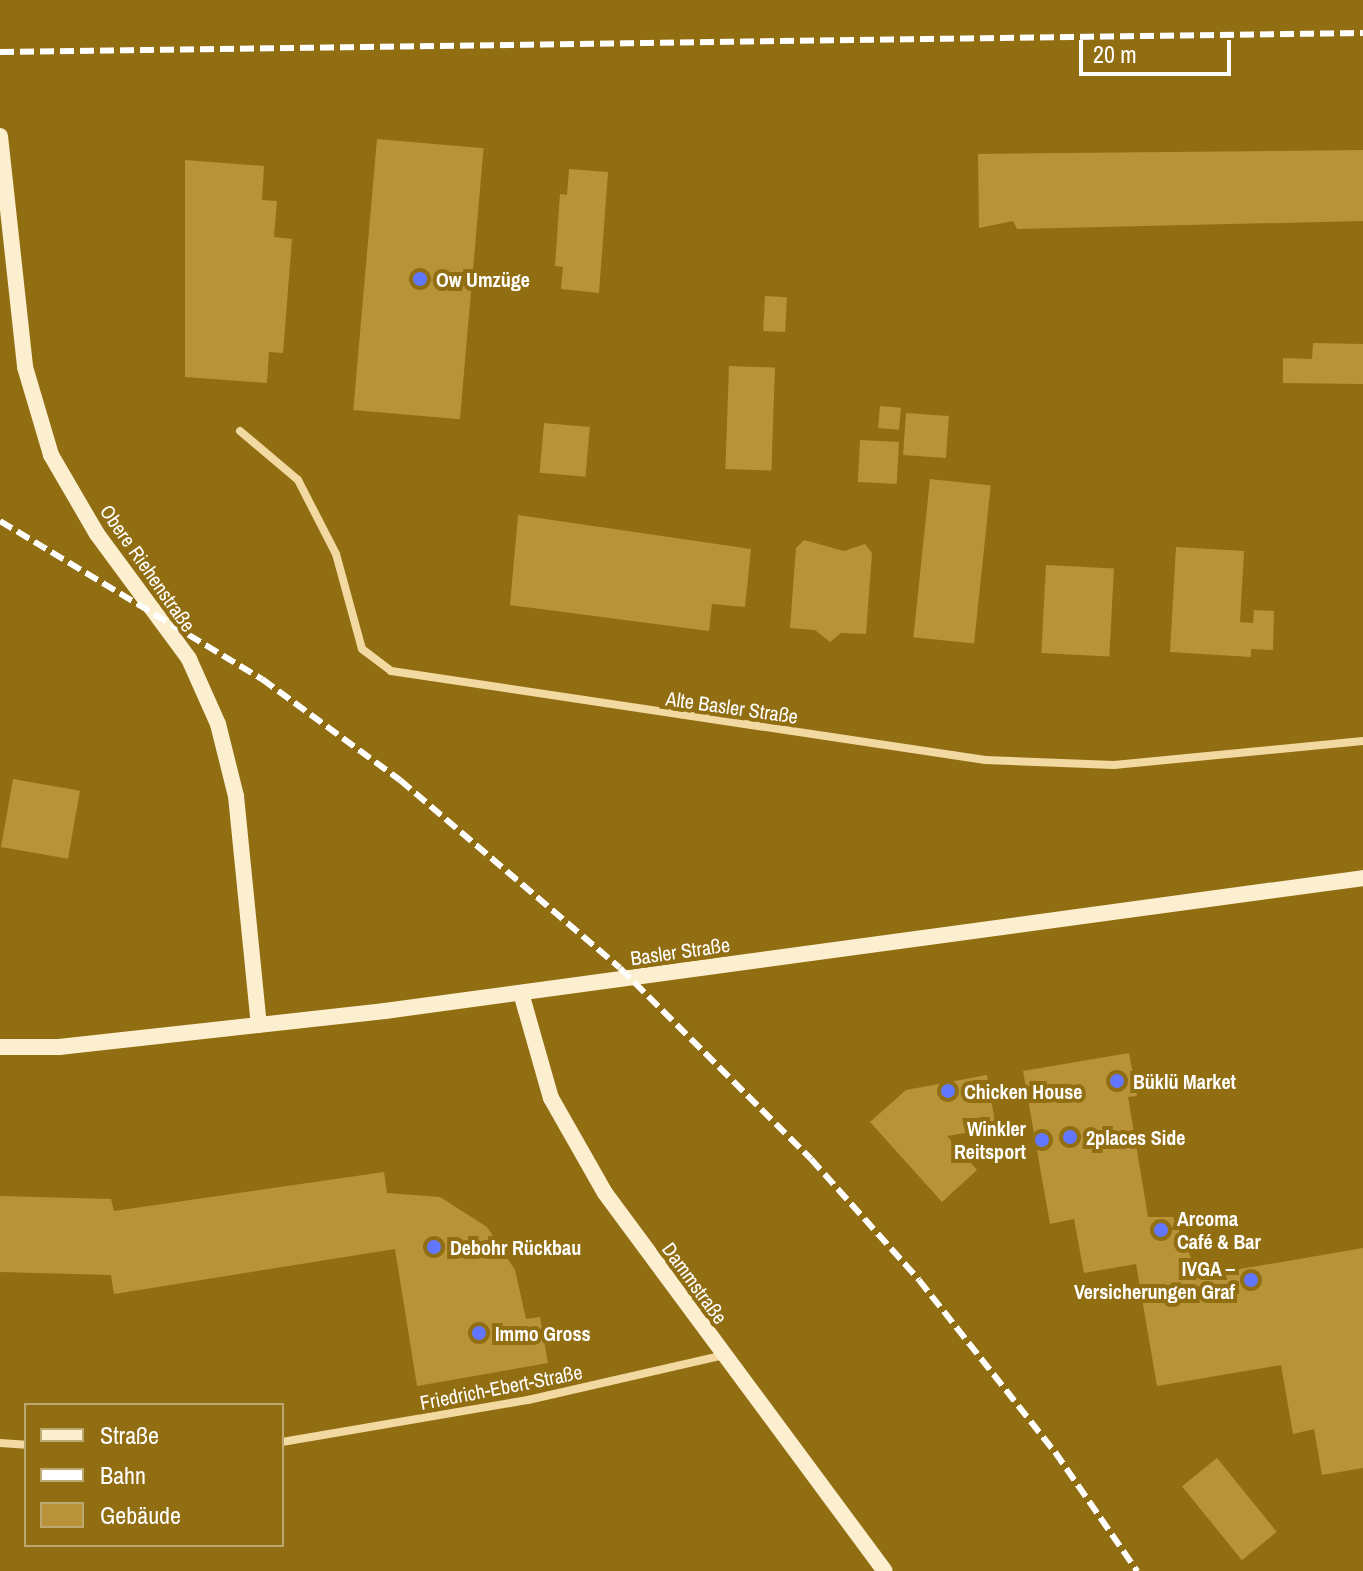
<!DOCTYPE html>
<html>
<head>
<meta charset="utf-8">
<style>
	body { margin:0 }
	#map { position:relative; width:1363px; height:1571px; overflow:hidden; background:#926e13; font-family:"Archivo Narrow",sans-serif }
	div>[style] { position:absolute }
	.building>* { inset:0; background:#b99337; transform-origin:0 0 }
	.minor>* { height:8px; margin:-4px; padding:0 4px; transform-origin:4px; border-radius:4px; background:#f2d9a1 }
	.secondary>* { height:16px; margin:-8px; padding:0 8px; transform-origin:8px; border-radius:8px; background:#fcefd0 }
	.rail>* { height:6px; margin-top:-3px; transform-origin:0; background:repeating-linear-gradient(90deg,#fff 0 14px,transparent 0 20px) }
	.dots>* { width:22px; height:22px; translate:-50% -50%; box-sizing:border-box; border:4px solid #926e13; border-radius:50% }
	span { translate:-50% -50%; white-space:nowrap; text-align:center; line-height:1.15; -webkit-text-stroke:8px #926e13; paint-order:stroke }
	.poi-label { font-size:20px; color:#fff; font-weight:700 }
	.left { translate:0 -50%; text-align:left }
	.right { translate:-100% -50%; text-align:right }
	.street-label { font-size:20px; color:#fff }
	.legend { position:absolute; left:24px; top:1403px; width:260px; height:144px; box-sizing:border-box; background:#926e13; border:2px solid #bea871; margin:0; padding:10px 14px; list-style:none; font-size:24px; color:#fff }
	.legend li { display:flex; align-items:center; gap:16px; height:40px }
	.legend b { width:40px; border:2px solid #bea871 }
	.scale { position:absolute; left:1079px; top:40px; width:152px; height:36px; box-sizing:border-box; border:4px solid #fff; border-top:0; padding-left:10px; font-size:24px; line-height:28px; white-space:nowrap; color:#fff; -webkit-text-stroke:6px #926e13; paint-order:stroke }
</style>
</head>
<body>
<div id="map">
	<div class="building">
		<div style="left:377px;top:139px;width:107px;height:272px;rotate:5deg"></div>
		<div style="clip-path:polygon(1363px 150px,1363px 221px,1017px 229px,1013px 221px,979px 228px,978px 154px)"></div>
		<div style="clip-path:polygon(185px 160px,264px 166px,262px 200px,277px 201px,274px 237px,292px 239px,283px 353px,269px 352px,267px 383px,185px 377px)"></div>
		<div style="clip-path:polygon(569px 169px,608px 172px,599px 293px,561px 289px,563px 267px,555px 266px,560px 194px,567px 195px)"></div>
		<div style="left:765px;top:296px;width:22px;height:35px;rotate:3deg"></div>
		<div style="clip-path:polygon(1313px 343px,1363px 344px,1363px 384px,1283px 383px,1283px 358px,1312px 359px)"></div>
		<div style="left:729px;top:366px;width:46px;height:103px;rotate:2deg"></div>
		<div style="left:880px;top:406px;width:21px;height:22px;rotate:5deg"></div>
		<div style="left:906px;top:413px;width:43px;height:42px;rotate:4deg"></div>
		<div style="left:544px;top:423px;width:46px;height:50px;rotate:5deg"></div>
		<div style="left:860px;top:440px;width:39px;height:42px;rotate:3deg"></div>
		<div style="left:930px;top:479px;width:61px;height:159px;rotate:6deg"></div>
		<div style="clip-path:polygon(518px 515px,751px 549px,745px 607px,712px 604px,709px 631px,510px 605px)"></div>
		<div style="clip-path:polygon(804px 540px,844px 551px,865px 544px,872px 553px,866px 634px,841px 633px,830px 642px,815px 630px,790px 628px,796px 548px)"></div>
		<div style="clip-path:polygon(1176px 547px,1244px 551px,1240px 622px,1253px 623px,1254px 610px,1274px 611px,1273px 650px,1251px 649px,1251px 657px,1170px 652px)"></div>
		<div style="left:1046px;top:565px;width:68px;height:88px;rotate:3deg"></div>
		<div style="left:13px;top:779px;width:68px;height:69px;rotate:10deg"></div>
		<div style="clip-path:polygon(1129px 1053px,1137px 1096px,1128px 1097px,1148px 1217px,1173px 1217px,1199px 1276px,1363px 1248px,1363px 1468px,1322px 1475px,1314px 1429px,1293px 1434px,1281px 1365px,1157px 1386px,1136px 1264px,1084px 1273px,1074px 1219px,1050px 1224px,1023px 1071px)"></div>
		<div style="clip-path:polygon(987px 1075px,996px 1128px,947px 1136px,977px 1170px,942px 1202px,870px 1122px,906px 1090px)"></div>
		<div style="clip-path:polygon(384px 1172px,387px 1193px,440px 1197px,487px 1227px,515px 1270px,526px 1319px,540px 1317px,548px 1363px,417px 1386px,395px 1249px,114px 1294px,111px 1275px,0 1272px,0 1196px,111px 1199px,114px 1211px)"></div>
		<div style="left:1217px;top:1458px;width:95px;height:45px;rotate:51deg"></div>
	</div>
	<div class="minor">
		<div style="left:240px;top:431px;width:76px;rotate:40.2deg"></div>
		<div style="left:298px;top:480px;width:83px;rotate:62.8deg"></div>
		<div style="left:336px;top:554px;width:98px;rotate:74.7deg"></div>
		<div style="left:362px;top:649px;width:36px;rotate:37deg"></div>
		<div style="left:391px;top:671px;width:601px;rotate:8.52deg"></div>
		<div style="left:985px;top:760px;width:129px;rotate:2.2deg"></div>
		<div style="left:1114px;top:765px;width:250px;rotate:-5.5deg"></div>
		<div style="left:282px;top:1442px;width:250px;rotate:-9.7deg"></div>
		<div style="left:528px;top:1400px;width:201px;rotate:-12.9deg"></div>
		<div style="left:0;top:1443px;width:26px;rotate:4deg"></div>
	</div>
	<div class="secondary">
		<div style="left:0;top:136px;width:232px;rotate:83.8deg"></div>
		<div style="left:25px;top:367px;width:92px;rotate:73.5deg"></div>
		<div style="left:51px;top:455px;width:91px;rotate:59.8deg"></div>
		<div style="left:97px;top:534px;width:155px;rotate:53.6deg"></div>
		<div style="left:189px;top:659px;width:71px;rotate:66deg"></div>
		<div style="left:218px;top:724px;width:74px;rotate:76deg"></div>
		<div style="left:236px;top:796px;width:230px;rotate:84.3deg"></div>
		<div style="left:521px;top:993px;width:109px;rotate:74.1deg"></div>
		<div style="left:551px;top:1098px;width:109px;rotate:60.4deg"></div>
		<div style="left:605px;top:1193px;width:470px;rotate:53.5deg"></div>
		<div style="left:0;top:1047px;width:59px"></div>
		<div style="left:59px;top:1047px;width:328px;rotate:-6.3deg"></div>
		<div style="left:385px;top:1011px;width:987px;rotate:-7.74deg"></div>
	</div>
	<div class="rail">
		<div style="left:0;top:52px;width:1363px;rotate:-0.8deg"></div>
		<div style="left:0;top:521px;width:306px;rotate:31.1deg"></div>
		<div style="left:262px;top:679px;width:171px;rotate:36.2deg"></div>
		<div style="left:400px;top:780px;width:289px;rotate:40.5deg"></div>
		<div style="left:620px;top:968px;width:270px;rotate:45deg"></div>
		<div style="left:811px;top:1159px;width:162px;rotate:48.2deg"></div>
		<div style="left:919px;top:1280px;width:219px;rotate:51.7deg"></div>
		<div style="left:1055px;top:1452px;width:145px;rotate:55.4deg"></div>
	</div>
	<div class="dots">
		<div style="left:420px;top:279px;background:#6277ff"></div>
		<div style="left:1117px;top:1081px;background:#6277ff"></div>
		<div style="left:948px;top:1091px;background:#6277ff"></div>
		<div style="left:1070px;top:1137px;background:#6277ff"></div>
		<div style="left:1042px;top:1140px;background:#6277ff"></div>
		<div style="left:1161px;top:1230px;background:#6277ff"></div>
		<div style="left:434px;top:1247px;background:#6277ff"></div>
		<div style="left:1251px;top:1280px;background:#6277ff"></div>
		<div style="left:479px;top:1333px;background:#6277ff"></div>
	</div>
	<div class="poi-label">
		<span class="left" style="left:436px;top:279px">Ow Umzüge</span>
		<span class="left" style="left:1133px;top:1081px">Büklü Market</span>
		<span class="left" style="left:964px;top:1091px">Chicken House</span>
		<span class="right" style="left:1026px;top:1140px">Winkler<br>Reitsport</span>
		<span class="left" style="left:1086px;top:1137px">2places Side</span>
		<span class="left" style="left:1177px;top:1230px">Arcoma<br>Café &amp; Bar</span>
		<span class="left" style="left:450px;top:1247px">Debohr Rückbau</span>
		<span class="right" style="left:1235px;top:1280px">IVGA –<br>Versicherungen Graf</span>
		<span class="left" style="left:495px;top:1333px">Immo Gross</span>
	</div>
	<div class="street-label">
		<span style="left:148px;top:568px;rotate:55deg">Obere Riehenstraße</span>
		<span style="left:732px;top:707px;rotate:8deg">Alte Basler Straße</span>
		<span style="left:680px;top:951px;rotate:-8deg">Basler Straße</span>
		<span style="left:695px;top:1283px;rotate:54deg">Dammstraße</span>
		<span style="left:501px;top:1387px;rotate:-11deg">Friedrich-Ebert-Straße</span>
	</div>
	<ul class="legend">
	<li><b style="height:10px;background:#fcefd0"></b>Straße</li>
	<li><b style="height:10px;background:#fff"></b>Bahn</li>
	<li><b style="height:22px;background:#b99337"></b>Gebäude</li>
	</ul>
	<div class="scale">20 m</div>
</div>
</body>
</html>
